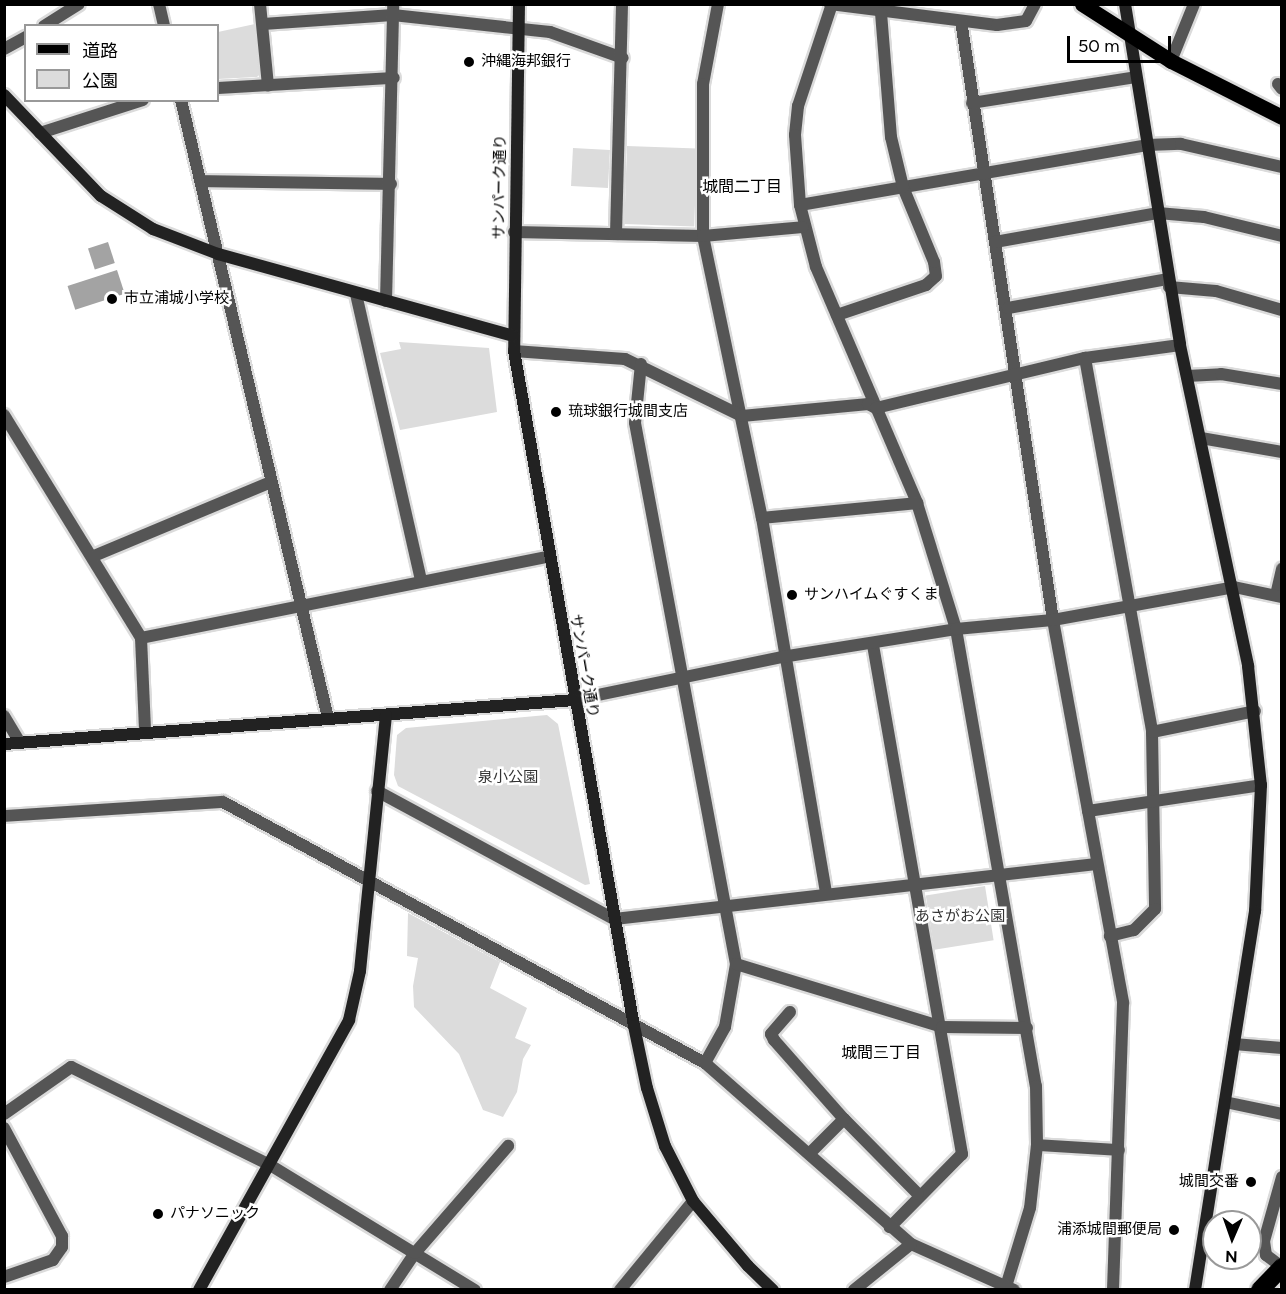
<!DOCTYPE html>
<html>
<head>
<meta charset="utf-8">
<style>
	body { margin:0 }
	#map { position:relative; width:1286px; height:1294px; overflow:hidden; background:#fff; font-family:Figtree,"Noto Sans JP",sans-serif }
	div>[style] { position:absolute }
	.green>* { inset:0; background:#dcdcdc; transform-origin:0 0 }
	.water>* { inset:0; background:#a3a3a3; transform-origin:0 0 }
	.roads { filter:drop-shadow(2px 0 #dbdbdb) drop-shadow(-2px 0 #dbdbdb) drop-shadow(0 2px #dbdbdb) drop-shadow(0 -2px #dbdbdb) }
	.street>* { height:12px; margin:-6px; padding:0 6px; transform-origin:6px; border-radius:6px; background:#555 }
	.secondary>* { height:12px; margin:-6px; padding:0 6px; transform-origin:6px; border-radius:6px; background:#222 }
	.primary>* { height:15px; margin:-7.5px; padding:0 7.5px; transform-origin:7.5px; border-radius:7.5px; background:#000 }
	.highway>* { height:18px; margin:-9px; padding:0 9px; transform-origin:9px; border-radius:9px; background:#000 }
	.dots>* { width:16px; height:16px; translate:-50% -50%; box-sizing:border-box; border:3px solid #fff; border-radius:50% }
	span { translate:-50% -50%; white-space:nowrap; text-align:center; line-height:1.15; -webkit-text-stroke:5px #fff; paint-order:stroke }
	.poi-label { font-size:15px; color:#000 }
	.left { translate:0 -50%; text-align:left }
	.right { translate:-100% -50%; text-align:right }
	.street-label { font-size:15px; color:#000 }
	.park-label { font-size:15px; color:#333 }
	.neighbourhood-label { font-size:16px; color:#000 }
	.frame { position:absolute; inset:0; border:6px solid #000; pointer-events:none }
	.legend { position:absolute; left:24px; top:24px; width:195px; height:78px; box-sizing:border-box; background:#fff; border:2px solid #999; margin:0; padding:8px 10px; list-style:none; font-size:18px; color:#000 }
	.legend li { display:flex; align-items:center; gap:12px; height:30px }
	.legend b { width:30px; border:2px solid #999 }
	.north { position:absolute; left:1202px; top:1210px; width:60px; height:60px; box-sizing:border-box; background:#fff; border:2px solid #999; border-radius:50%; rotate:182deg; font-size:16px; font-weight:700; line-height:24px; text-align:center; color:#000 }
	.north::after { content:''; display:block; margin:auto; width:21px; height:27px; background:#000; clip-path:polygon(50% 0,100% 100%,50% 72%,0 100%) }
	.scale { position:absolute; left:1067px; top:36px; width:104px; height:27px; box-sizing:border-box; border:3px solid #000; border-top:0; padding-left:8px; font-size:18px; line-height:21px; white-space:nowrap; color:#000; -webkit-text-stroke:4px #fff; paint-order:stroke }
</style>
</head>
<body>
<div id="map">
	<div class="green">
		<div style="clip-path:polygon(260px 23px,264px 70px,257px 77px,218px 79px,218px 32px)"></div>
		<div style="left:627px;top:146px;width:70px;height:78px;rotate:2deg"></div>
		<div style="left:573px;top:148px;width:37px;height:38px;rotate:3deg"></div>
		<div style="clip-path:polygon(399px 342px,489px 348px,497px 412px,400px 430px,380px 353px,401px 349px)"></div>
		<div style="clip-path:polygon(547px 715px,558px 724px,590px 884px,585px 885px,398px 786px,394px 775px,397px 735px,406px 728px)"></div>
		<div style="left:985px;top:886px;width:55px;height:60px;rotate:81deg"></div>
		<div style="clip-path:polygon(408px 913px,500px 962px,490px 988px,527px 1008px,515px 1038px,531px 1045px,523px 1059px,517px 1092px,503px 1117px,483px 1110px,459px 1054px,414px 1007px,413px 986px,418px 958px,407px 956px)"></div>
	</div>
	<div class="water">
		<div style="left:108px;top:242px;width:22px;height:21px;rotate:72deg"></div>
		<div style="left:117px;top:270px;width:25px;height:52px;rotate:72deg"></div>
	</div>
	<div class="roads">
		<div class="street">
			<div style="left:159px;top:4px;width:23px;rotate:77deg"></div>
			<div style="left:260px;top:4px;width:82px;rotate:84.4deg"></div>
			<div style="left:718px;top:4px;width:81px;rotate:100.6deg"></div>
			<div style="left:703px;top:84px;width:152px;rotate:90deg"></div>
			<div style="left:703px;top:236px;width:288px;rotate:78.2deg"></div>
			<div style="left:762px;top:518px;width:381px;rotate:80.3deg"></div>
			<div style="left:830px;top:4px;width:168px;rotate:7.2deg"></div>
			<div style="left:997px;top:25px;width:29px;rotate:-8deg"></div>
			<div style="left:1026px;top:21px;width:19px;rotate:-62deg"></div>
			<div style="left:832px;top:4px;width:108px;rotate:108.4deg"></div>
			<div style="left:798px;top:106px;width:29px;rotate:96deg"></div>
			<div style="left:795px;top:135px;width:70px;rotate:85.9deg"></div>
			<div style="left:800px;top:205px;width:64px;rotate:75.5deg"></div>
			<div style="left:816px;top:267px;width:257px;rotate:66.8deg"></div>
			<div style="left:917px;top:503px;width:132px;rotate:72.8deg"></div>
			<div style="left:956px;top:629px;width:464px;rotate:80.1deg"></div>
			<div style="left:1036px;top:1086px;width:59px;rotate:89deg"></div>
			<div style="left:1037px;top:1145px;width:63px;rotate:96.3deg"></div>
			<div style="left:1030px;top:1208px;width:86px;rotate:107deg"></div>
			<div style="left:961px;top:21px;width:606px;rotate:81.27deg"></div>
			<div style="left:1053px;top:620px;width:389px;rotate:79.6deg"></div>
			<div style="left:1123px;top:1003px;width:287px;rotate:92deg"></div>
			<div style="left:263px;top:24px;width:130px;rotate:-4deg"></div>
			<div style="left:393px;top:15px;width:158px;rotate:6.2deg"></div>
			<div style="left:550px;top:32px;width:77px;rotate:19.6deg"></div>
			<div style="left:44px;top:26px;width:41px;rotate:-32.2deg"></div>
			<div style="left:4px;top:49px;width:25px;rotate:-29deg"></div>
			<div style="left:1171px;top:61px;width:61px;rotate:-68deg"></div>
			<div style="left:1278px;top:84px;width:6px;rotate:51deg"></div>
			<div style="left:218px;top:88px;width:176px;rotate:-3.3deg"></div>
			<div style="left:181px;top:100px;width:635px;rotate:76.62deg"></div>
			<div style="left:972px;top:103px;width:166px;rotate:-9deg"></div>
			<div style="left:40px;top:133px;width:108px;rotate:-17.8deg"></div>
			<div style="left:201px;top:181px;width:190px;rotate:0.9deg"></div>
			<div style="left:800px;top:205px;width:352px;rotate:-9.8deg"></div>
			<div style="left:1147px;top:145px;width:34px;rotate:-2deg"></div>
			<div style="left:1181px;top:144px;width:104px;rotate:12.8deg"></div>
			<div style="left:514px;top:232px;width:189px;rotate:1.2deg"></div>
			<div style="left:703px;top:236px;width:100px;rotate:-5.1deg"></div>
			<div style="left:616px;top:234px;width:230px;rotate:-88.5deg"></div>
			<div style="left:995px;top:242px;width:166px;rotate:-10.1deg"></div>
			<div style="left:1158px;top:213px;width:46px;rotate:5deg"></div>
			<div style="left:1204px;top:217px;width:80px;rotate:13.7deg"></div>
			<div style="left:1169px;top:287px;width:47px;rotate:4.9deg"></div>
			<div style="left:1216px;top:291px;width:69px;rotate:16.1deg"></div>
			<div style="left:356px;top:294px;width:293px;rotate:77.2deg"></div>
			<div style="left:386px;top:301px;width:297px;rotate:-88.6deg"></div>
			<div style="left:1008px;top:308px;width:163px;rotate:-10.3deg"></div>
			<div style="left:837px;top:315px;width:94px;rotate:-18.6deg"></div>
			<div style="left:926px;top:285px;width:13px;rotate:-42deg"></div>
			<div style="left:936px;top:276px;width:14px;rotate:-98deg"></div>
			<div style="left:934px;top:262px;width:81px;rotate:-112.5deg"></div>
			<div style="left:903px;top:187px;width:51px;rotate:-103.5deg"></div>
			<div style="left:891px;top:137px;width:124px;rotate:-94.6deg"></div>
			<div style="left:514px;top:351px;width:111px;rotate:4.1deg"></div>
			<div style="left:625px;top:359px;width:130px;rotate:26deg"></div>
			<div style="left:742px;top:416px;width:127px;rotate:-5.4deg"></div>
			<div style="left:868px;top:404px;width:9px;rotate:27deg"></div>
			<div style="left:876px;top:408px;width:215px;rotate:-13.5deg"></div>
			<div style="left:1085px;top:358px;width:96px;rotate:-7.8deg"></div>
			<div style="left:1085px;top:358px;width:380px;rotate:79.8deg"></div>
			<div style="left:1152px;top:732px;width:177px;rotate:89deg"></div>
			<div style="left:1155px;top:909px;width:30px;rotate:135deg"></div>
			<div style="left:1134px;top:930px;width:25px;rotate:166deg"></div>
			<div style="left:641px;top:364px;width:59px;rotate:95.8deg"></div>
			<div style="left:635px;top:423px;width:550px;rotate:79.43deg"></div>
			<div style="left:736px;top:964px;width:64px;rotate:99.9deg"></div>
			<div style="left:725px;top:1027px;width:41px;rotate:119.1deg"></div>
			<div style="left:1187px;top:376px;width:34px;rotate:-3deg"></div>
			<div style="left:1221px;top:374px;width:62px;rotate:9.3deg"></div>
			<div style="left:4px;top:415px;width:262px;rotate:58.4deg"></div>
			<div style="left:141px;top:638px;width:93px;rotate:87.5deg"></div>
			<div style="left:1201px;top:438px;width:82px;rotate:9.8deg"></div>
			<div style="left:762px;top:518px;width:156px;rotate:-5.5deg"></div>
			<div style="left:94px;top:556px;width:192px;rotate:-22.7deg"></div>
			<div style="left:1276px;top:595px;width:27px;rotate:-77deg"></div>
			<div style="left:141px;top:638px;width:417px;rotate:-11.3deg"></div>
			<div style="left:873px;top:645px;width:517px;rotate:80.08deg"></div>
			<div style="left:962px;top:1154px;width:103px;rotate:134.6deg"></div>
			<div style="left:574px;top:700px;width:212px;rotate:-11.7deg"></div>
			<div style="left:782px;top:657px;width:176px;rotate:-9.1deg"></div>
			<div style="left:956px;top:629px;width:97px;rotate:-5.3deg"></div>
			<div style="left:1053px;top:620px;width:184px;rotate:-10.3deg"></div>
			<div style="left:1234px;top:587px;width:49px;rotate:11.8deg"></div>
			<div style="left:4px;top:716px;width:31px;rotate:59deg"></div>
			<div style="left:1152px;top:732px;width:105px;rotate:-11.5deg"></div>
			<div style="left:377px;top:791px;width:269px;rotate:28.4deg"></div>
			<div style="left:614px;top:919px;width:486px;rotate:-6.5deg"></div>
			<div style="left:1088px;top:811px;width:175px;rotate:-8.5deg"></div>
			<div style="left:4px;top:816px;width:219px;rotate:-3.7deg"></div>
			<div style="left:223px;top:802px;width:548px;rotate:28.44deg"></div>
			<div style="left:705px;top:1063px;width:274px;rotate:41.3deg"></div>
			<div style="left:911px;top:1244px;width:113px;rotate:24.1deg"></div>
			<div style="left:736px;top:964px;width:215px;rotate:17deg"></div>
			<div style="left:942px;top:1027px;width:85px;rotate:0.7deg"></div>
			<div style="left:790px;top:1012px;width:29px;rotate:131deg"></div>
			<div style="left:771px;top:1034px;width:7px;rotate:63deg"></div>
			<div style="left:774px;top:1040px;width:106px;rotate:48.5deg"></div>
			<div style="left:844px;top:1119px;width:105px;rotate:45.4deg"></div>
			<div style="left:1234px;top:1044px;width:48px;rotate:4.8deg"></div>
			<div style="left:1225px;top:1102px;width:58px;rotate:11.9deg"></div>
			<div style="left:4px;top:1114px;width:82px;rotate:-35deg"></div>
			<div style="left:71px;top:1067px;width:222px;rotate:26.2deg"></div>
			<div style="left:270px;top:1165px;width:240px;rotate:31.4deg"></div>
			<div style="left:4px;top:1128px;width:123px;rotate:61.8deg"></div>
			<div style="left:62px;top:1236px;width:11px;rotate:90deg"></div>
			<div style="left:62px;top:1247px;width:16px;rotate:125deg"></div>
			<div style="left:53px;top:1260px;width:52px;rotate:160.9deg"></div>
			<div style="left:1037px;top:1145px;width:82px;rotate:3.5deg"></div>
			<div style="left:810px;top:1153px;width:48px;rotate:-45deg"></div>
			<div style="left:1282px;top:1177px;width:66px;rotate:105.7deg"></div>
			<div style="left:1264px;top:1241px;width:14px;rotate:82deg"></div>
			<div style="left:1266px;top:1255px;width:20px;rotate:37deg"></div>
			<div style="left:390px;top:1290px;width:45px;rotate:-56deg"></div>
			<div style="left:415px;top:1253px;width:142px;rotate:-49deg"></div>
			<div style="left:620px;top:1290px;width:115px;rotate:-50.6deg"></div>
			<div style="left:854px;top:1290px;width:73px;rotate:-38.9deg"></div>
		</div>
		<div class="secondary">
			<div style="left:519px;top:4px;width:347px;rotate:90.8deg"></div>
			<div style="left:514px;top:351px;width:686px;rotate:79.92deg"></div>
			<div style="left:634px;top:1026px;width:63px;rotate:78.2deg"></div>
			<div style="left:647px;top:1088px;width:61px;rotate:72.8deg"></div>
			<div style="left:665px;top:1146px;width:62px;rotate:63deg"></div>
			<div style="left:693px;top:1201px;width:85px;rotate:49.8deg"></div>
			<div style="left:748px;top:1266px;width:35px;rotate:44deg"></div>
			<div style="left:1125px;top:4px;width:345px;rotate:80.8deg"></div>
			<div style="left:1180px;top:345px;width:328px;rotate:78deg"></div>
			<div style="left:1248px;top:666px;width:120px;rotate:83.8deg"></div>
			<div style="left:1261px;top:785px;width:126px;rotate:92.7deg"></div>
			<div style="left:1255px;top:911px;width:384px;rotate:99deg"></div>
			<div style="left:4px;top:95px;width:140px;rotate:46.2deg"></div>
			<div style="left:101px;top:196px;width:62px;rotate:32.4deg"></div>
			<div style="left:153px;top:229px;width:70px;rotate:21deg"></div>
			<div style="left:218px;top:254px;width:306px;rotate:15.5deg"></div>
			<div style="left:4px;top:744px;width:572px;rotate:-4.41deg"></div>
			<div style="left:199px;top:1290px;width:309px;rotate:-60.9deg"></div>
			<div style="left:349px;top:1020px;width:50px;rotate:-77.3deg"></div>
			<div style="left:360px;top:971px;width:257px;rotate:-84.2deg"></div>
		</div>
		<div class="primary">
			<div style="left:1082px;top:4px;width:106px;rotate:32.6deg"></div>
			<div style="left:1171px;top:61px;width:124px;rotate:26.8deg"></div>
		</div>
		<div class="highway">
			<div style="left:1260px;top:1290px;width:32px;rotate:-46deg"></div>
		</div>
	</div>
	<div class="dots">
		<div style="left:469px;top:62px;background:#000"></div>
		<div style="left:112px;top:299px;background:#000"></div>
		<div style="left:556px;top:412px;background:#000"></div>
		<div style="left:792px;top:595px;background:#000"></div>
		<div style="left:1251px;top:1182px;background:#000"></div>
		<div style="left:158px;top:1214px;background:#000"></div>
		<div style="left:1174px;top:1230px;background:#000"></div>
	</div>
	<div class="poi-label">
		<span class="left" style="left:481px;top:62px">沖縄海邦銀行</span>
		<span class="left" style="left:124px;top:299px">市立浦城小学校</span>
		<span class="left" style="left:568px;top:412px">琉球銀行城間支店</span>
		<span class="left" style="left:804px;top:595px">サンハイムぐすくま</span>
		<span class="right" style="left:1239px;top:1182px">城間交番</span>
		<span class="left" style="left:170px;top:1214px">パナソニック</span>
		<span class="right" style="left:1162px;top:1230px">浦添城間郵便局</span>
	</div>
	<div class="street-label">
		<span style="left:500px;top:187px;rotate:-89deg">サンパーク通り</span>
		<span style="left:584px;top:666px;rotate:80deg">サンパーク通り</span>
	</div>
	<div class="park-label">
		<span style="left:508px;top:778px">泉小公園</span>
		<span style="left:960px;top:917px">あさがお公園</span>
	</div>
	<div class="neighbourhood-label">
		<span style="left:742px;top:187px">城間二丁目</span>
		<span style="left:881px;top:1053px">城間三丁目</span>
	</div>
	<div class="frame"></div>
	<ul class="legend">
	<li><b style="height:8px;background:#000"></b>道路</li>
	<li><b style="height:16px;background:#dcdcdc"></b>公園</li>
	</ul>
	<div class="north">N</div>
	<div class="scale">50 m</div>
</div>
</body>
</html>
